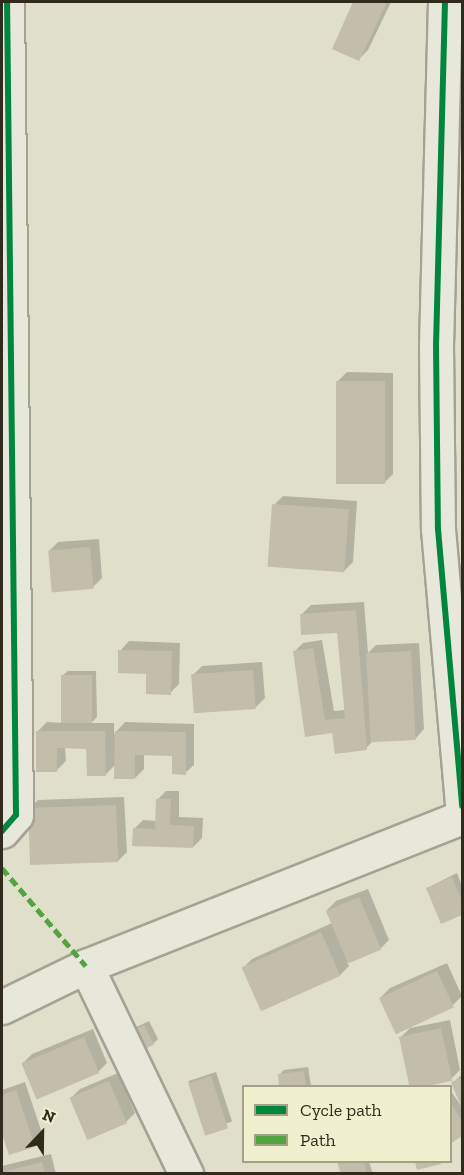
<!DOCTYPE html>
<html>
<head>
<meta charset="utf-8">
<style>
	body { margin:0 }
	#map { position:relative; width:464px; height:1175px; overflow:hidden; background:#e0dfc9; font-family:"Zilla Slab",serif }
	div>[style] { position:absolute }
	.shadow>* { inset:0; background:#0003; transform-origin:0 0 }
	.building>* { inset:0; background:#c3beaa; transform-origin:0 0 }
	.roads { filter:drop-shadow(2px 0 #a4a293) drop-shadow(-2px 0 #a4a293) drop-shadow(0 2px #a4a293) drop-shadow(0 -2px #a4a293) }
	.minor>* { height:33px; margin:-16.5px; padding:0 16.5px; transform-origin:16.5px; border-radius:16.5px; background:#e8e8da }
	.secondary>* { height:33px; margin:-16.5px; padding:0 16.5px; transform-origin:16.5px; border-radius:16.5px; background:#e8e8da }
	.quiet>* { height:4.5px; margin-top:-2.25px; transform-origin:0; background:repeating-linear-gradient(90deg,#52a441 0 9px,transparent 0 13.5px) }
	.cycleway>* { height:6px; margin:-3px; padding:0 3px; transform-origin:3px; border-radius:3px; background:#00873e }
	span { translate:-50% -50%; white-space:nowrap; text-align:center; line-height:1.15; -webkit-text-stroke:4.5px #f1f0ce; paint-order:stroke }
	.frame { position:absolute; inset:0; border:3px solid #312b1d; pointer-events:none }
	.legend { position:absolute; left:242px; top:1085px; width:210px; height:78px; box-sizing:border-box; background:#f1f0ce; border:2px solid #a4a187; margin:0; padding:8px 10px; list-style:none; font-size:18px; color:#312b1d }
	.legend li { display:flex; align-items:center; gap:12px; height:30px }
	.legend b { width:30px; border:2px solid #a4a187 }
	.north { position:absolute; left:12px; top:1103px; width:60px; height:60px; -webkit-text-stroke:4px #f1f0ce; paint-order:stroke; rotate:22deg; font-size:16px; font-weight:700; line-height:24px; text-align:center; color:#312b1d }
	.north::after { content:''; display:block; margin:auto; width:21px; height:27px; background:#312b1d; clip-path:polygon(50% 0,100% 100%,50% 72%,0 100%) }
</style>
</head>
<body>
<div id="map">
	<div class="shadow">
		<div style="clip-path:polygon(355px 2px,391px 2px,368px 50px,359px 59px,334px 48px)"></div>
		<div style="clip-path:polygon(347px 372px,393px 373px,393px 474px,384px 483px,338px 381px)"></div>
		<div style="clip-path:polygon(283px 496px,357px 501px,353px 562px,344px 571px,274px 505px)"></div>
		<div style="clip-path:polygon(99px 539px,102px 578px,93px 587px,49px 551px,58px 542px)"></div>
		<div style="clip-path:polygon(462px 557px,462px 599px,460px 599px)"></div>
		<div style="clip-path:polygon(364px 602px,368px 653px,376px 645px,419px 643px,424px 729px,415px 739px,373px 741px,366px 748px,333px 731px,306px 735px,294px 652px,303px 643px,322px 640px,334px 711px,346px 710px,339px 631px,302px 614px,311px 605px)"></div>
		<div style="clip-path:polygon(129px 641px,180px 643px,179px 684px,170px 693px,120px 651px)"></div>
		<div style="clip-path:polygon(262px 662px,265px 698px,256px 707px,193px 675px,202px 666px)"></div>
		<div style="clip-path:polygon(68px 671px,96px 671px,97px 717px,91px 723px,114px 723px,114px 734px,125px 722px,194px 724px,194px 765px,185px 773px,174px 754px,144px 753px,144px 769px,135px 778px,116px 764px,105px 775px,88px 747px,65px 747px,66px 761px,57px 770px,38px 731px,47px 722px,64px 723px,63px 675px)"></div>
		<div style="clip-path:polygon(166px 791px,179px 791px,179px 817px,203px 818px,202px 838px,193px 847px,134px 829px,143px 820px,157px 821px,157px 800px)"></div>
		<div style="clip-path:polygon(124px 797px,127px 852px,118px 861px,29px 809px,38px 800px)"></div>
		<div style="clip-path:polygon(457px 873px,462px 886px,462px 913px,442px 922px,427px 888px)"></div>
		<div style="clip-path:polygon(368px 889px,389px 940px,380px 949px,347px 962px,349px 966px,340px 975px,243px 968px,252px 959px,332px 923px,327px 910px,336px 901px)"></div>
		<div style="clip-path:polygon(447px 963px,462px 996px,453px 1005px,381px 997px,390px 988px)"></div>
		<div style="clip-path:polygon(450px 1020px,460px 1070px,451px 1079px,412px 1086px,401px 1037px,410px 1028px)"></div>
		<div style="clip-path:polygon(149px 1021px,158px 1039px,153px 1044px,130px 1030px)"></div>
		<div style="clip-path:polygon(93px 1029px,107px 1063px,98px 1072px,23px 1063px,32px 1054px)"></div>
		<div style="clip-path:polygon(308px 1067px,311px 1086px,281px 1086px,279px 1075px,284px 1070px)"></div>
		<div style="left:216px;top:1072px;width:52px;height:29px;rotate:72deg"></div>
		<div style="clip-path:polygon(118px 1073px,135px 1113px,126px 1122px,71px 1098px,80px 1089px)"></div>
		<div style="clip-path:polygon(462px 1074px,462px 1105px,453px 1083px)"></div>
		<div style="clip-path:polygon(25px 1082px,43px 1136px,34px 1145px,2px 1132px,2px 1090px)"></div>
		<div style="clip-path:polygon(450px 1090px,462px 1107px,462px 1135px,450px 1142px)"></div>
		<div style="clip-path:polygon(51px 1154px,56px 1174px,2px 1174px,2px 1166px)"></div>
		<div style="clip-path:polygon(339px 1162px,369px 1162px,373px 1174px,342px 1174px)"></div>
	</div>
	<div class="building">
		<div style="clip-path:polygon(353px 2px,387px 2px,359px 61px,332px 49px)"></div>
		<div style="clip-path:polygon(462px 52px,462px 90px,449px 85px)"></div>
		<div style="left:336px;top:381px;width:49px;height:103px"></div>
		<div style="left:272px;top:504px;width:77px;height:63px;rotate:4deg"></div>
		<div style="left:90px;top:547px;width:42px;height:42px;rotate:85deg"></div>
		<div style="clip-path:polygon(461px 563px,462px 563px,462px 600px,459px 600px)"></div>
		<div style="clip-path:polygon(356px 610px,367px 750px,335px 754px,332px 733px,305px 737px,293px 651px,313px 648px,325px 720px,345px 718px,337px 633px,301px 635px,300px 614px)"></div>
		<div style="clip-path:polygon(118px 650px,172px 651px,171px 695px,146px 694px,146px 674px,118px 673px)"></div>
		<div style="left:411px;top:651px;width:89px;height:45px;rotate:87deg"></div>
		<div style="left:253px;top:670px;width:39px;height:62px;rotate:86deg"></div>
		<div style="left:61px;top:675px;width:31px;height:48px"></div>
		<div style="clip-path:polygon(36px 731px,105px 731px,106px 776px,87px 776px,86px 749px,57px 748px,57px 772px,36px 772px)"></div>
		<div style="clip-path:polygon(115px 731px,186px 732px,186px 775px,172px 774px,172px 756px,135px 755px,135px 779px,114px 779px)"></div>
		<div style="clip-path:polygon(156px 799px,171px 799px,170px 825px,194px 826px,193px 848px,132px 846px,133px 828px,155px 829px)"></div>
		<div style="left:116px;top:805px;width:57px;height:88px;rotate:88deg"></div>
		<div style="clip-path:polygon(452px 877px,462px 901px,462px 915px,441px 924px,426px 888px)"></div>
		<div style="left:359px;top:897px;width:57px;height:36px;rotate:67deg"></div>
		<div style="left:321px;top:932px;width:48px;height:87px;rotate:66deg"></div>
		<div style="left:437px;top:971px;width:40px;height:64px;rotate:65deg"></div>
		<div style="left:144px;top:1025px;width:22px;height:22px;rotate:63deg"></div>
		<div style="left:441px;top:1028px;width:54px;height:43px;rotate:78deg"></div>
		<div style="left:84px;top:1037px;width:39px;height:68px;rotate:67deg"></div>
		<div style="clip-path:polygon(304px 1071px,306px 1086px,279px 1086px,278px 1074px)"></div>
		<div style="left:211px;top:1076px;width:55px;height:24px;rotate:72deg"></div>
		<div style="clip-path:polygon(462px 1078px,462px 1109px,451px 1082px)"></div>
		<div style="left:109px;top:1081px;width:46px;height:43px;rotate:67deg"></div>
		<div style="clip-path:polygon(16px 1090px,35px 1147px,9px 1155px,2px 1134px,2px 1095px)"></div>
		<div style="clip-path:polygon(450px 1102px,462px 1121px,462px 1136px,450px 1144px)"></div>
		<div style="clip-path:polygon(42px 1162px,45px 1174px,2px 1174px,2px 1172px)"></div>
		<div style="clip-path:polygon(337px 1162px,364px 1162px,367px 1174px,341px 1174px)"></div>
		<div style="clip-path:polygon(415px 1162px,440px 1162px,441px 1164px,417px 1170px)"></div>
	</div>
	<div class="roads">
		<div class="minor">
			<div style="left:445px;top:2px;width:343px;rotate:91.5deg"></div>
			<div style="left:436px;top:345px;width:184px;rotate:89.4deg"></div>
			<div style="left:438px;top:529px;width:278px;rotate:85deg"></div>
			<div style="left:2px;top:831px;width:21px;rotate:-49deg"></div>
			<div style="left:16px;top:815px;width:813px;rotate:-90.63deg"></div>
			<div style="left:86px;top:966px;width:231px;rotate:64.3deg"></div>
		</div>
		<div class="secondary">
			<div style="left:2px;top:1007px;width:93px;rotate:-26deg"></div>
			<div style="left:86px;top:966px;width:404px;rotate:-21.6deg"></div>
		</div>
	</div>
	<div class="quiet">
		<div style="left:2px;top:868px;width:129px;rotate:49.4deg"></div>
	</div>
	<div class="cycleway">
		<div style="left:445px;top:2px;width:343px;rotate:91.5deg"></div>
		<div style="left:436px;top:345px;width:184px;rotate:89.4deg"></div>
		<div style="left:438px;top:529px;width:278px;rotate:85deg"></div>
		<div style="left:2px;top:831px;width:21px;rotate:-49deg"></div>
		<div style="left:16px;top:815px;width:813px;rotate:-90.63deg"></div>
	</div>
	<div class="frame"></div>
	<ul class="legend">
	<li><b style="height:8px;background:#00873e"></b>Cycle path</li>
	<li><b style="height:8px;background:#52a441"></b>Path</li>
	</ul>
	<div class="north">N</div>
</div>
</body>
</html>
